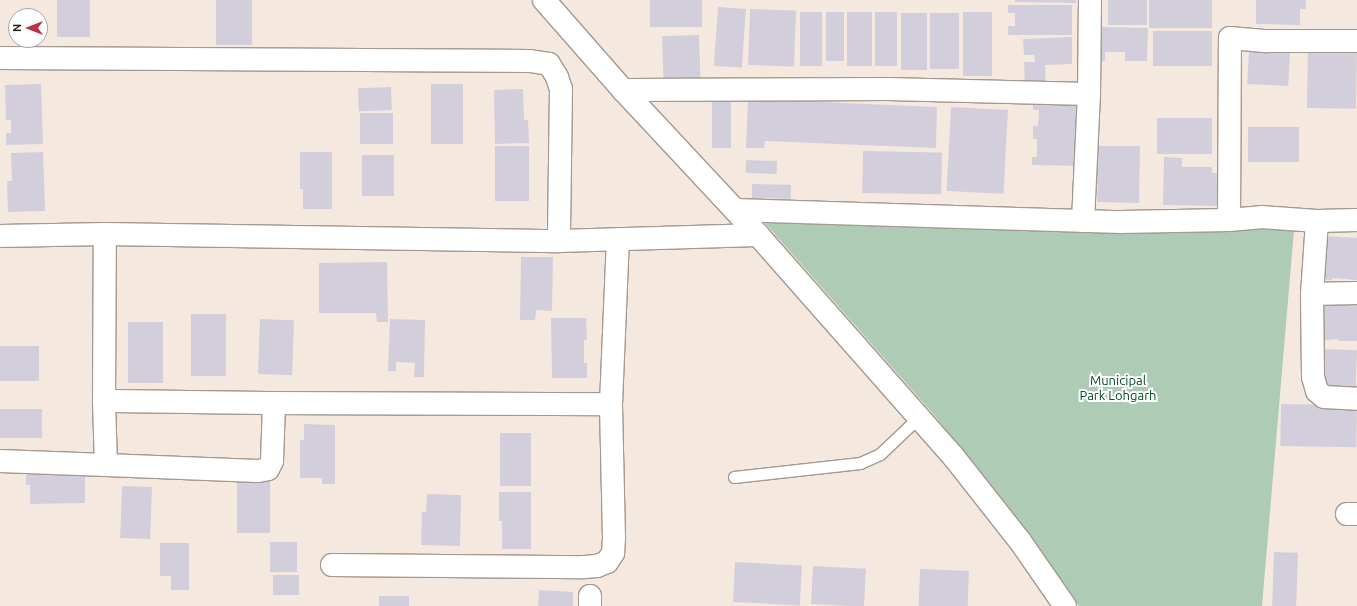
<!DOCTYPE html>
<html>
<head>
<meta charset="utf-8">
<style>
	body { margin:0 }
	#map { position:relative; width:1357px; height:606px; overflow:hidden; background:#f5e9df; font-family:Ubuntu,sans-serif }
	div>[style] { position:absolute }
	.green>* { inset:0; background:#aecbb6 }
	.building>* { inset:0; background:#d3cedb; transform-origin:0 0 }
	.roads { filter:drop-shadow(1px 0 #a49990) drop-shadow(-1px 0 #a49990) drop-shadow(0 1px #a49990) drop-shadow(0 -1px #a49990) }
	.service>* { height:11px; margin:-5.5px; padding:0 5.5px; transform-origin:5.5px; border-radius:5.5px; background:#fff }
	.minor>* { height:22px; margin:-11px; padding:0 11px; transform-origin:11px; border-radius:11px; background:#fff }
	.tertiary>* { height:22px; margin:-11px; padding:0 11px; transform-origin:11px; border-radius:11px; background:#fff }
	span { translate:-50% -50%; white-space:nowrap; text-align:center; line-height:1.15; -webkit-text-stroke:4px #fff; paint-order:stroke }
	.park-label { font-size:13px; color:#064925 }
	.north { position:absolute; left:8px; top:8px; width:40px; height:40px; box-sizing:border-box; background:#fff; border:1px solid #a7a5a4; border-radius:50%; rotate:270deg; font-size:11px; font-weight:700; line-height:16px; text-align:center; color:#231f1c }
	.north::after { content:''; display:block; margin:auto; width:14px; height:18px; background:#bf2e48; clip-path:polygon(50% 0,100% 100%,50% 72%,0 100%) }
</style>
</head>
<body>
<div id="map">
	<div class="green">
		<div style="clip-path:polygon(765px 223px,1294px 230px,1262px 606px,1079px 606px,935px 416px)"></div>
	</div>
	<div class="building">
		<div style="left:57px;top:0;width:33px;height:37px"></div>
		<div style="left:216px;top:0;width:36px;height:45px"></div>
		<div style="left:650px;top:0;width:52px;height:27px"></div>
		<div style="clip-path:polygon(1015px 0,1076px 0,1076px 3px,1015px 2px)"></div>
		<div style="left:1108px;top:0;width:39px;height:25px"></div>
		<div style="left:1149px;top:0;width:63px;height:28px"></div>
		<div style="clip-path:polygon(1256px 0,1306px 0,1306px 9px,1300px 9px,1300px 25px,1256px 24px)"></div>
		<div style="clip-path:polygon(1008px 5px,1072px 5px,1072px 35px,1008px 35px,1008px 26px,1015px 26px,1015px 13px,1008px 13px)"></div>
		<div style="left:718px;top:7px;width:28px;height:59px;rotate:4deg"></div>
		<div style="left:750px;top:9px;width:46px;height:56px;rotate:2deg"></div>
		<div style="left:800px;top:12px;width:22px;height:54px"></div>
		<div style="left:826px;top:12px;width:18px;height:49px"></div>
		<div style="left:847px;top:12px;width:25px;height:54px"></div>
		<div style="left:875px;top:12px;width:22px;height:54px"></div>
		<div style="left:963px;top:12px;width:29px;height:64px"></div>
		<div style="left:901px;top:13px;width:26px;height:57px"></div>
		<div style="left:930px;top:13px;width:29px;height:56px"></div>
		<div style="clip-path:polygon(1100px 27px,1148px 28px,1147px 61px,1125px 61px,1125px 52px,1105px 52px,1105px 61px,1100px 61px)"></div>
		<div style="left:1153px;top:31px;width:59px;height:35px"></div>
		<div style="left:699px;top:35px;width:46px;height:37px;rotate:88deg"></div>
		<div style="clip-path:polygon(1072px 37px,1072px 64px,1045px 65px,1046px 86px,1025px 87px,1024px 62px,1035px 62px,1034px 55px,1024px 55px,1023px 39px)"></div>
		<div style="left:1308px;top:49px;width:49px;height:59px;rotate:1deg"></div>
		<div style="left:1249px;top:50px;width:41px;height:34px;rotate:3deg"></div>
		<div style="clip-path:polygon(41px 84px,43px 144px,6px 145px,6px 133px,11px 133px,11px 120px,6px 120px,5px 85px)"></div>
		<div style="left:431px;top:84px;width:32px;height:60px"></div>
		<div style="left:391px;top:87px;width:23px;height:33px;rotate:88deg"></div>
		<div style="clip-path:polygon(523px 89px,524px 120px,528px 120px,529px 143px,495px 144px,494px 90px)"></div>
		<div style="clip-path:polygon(748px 99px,937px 107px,936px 148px,765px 141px,764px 148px,746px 148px)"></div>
		<div style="left:712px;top:100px;width:19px;height:48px"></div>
		<div style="clip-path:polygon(1033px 102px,1079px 102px,1078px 166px,1032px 165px,1032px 157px,1037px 157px,1037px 139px,1033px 139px,1033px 126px,1038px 126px,1039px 110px,1033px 110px)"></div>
		<div style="left:951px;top:107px;width:57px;height:84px;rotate:3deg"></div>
		<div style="left:360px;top:113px;width:33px;height:31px"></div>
		<div style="left:1157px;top:118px;width:55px;height:36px"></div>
		<div style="left:1248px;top:127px;width:51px;height:35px"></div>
		<div style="left:495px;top:146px;width:34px;height:55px"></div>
		<div style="clip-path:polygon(1098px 146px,1140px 146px,1139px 203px,1097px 202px,1098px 184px,1091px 184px,1091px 164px,1098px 164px)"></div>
		<div style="left:863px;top:151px;width:79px;height:42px;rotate:1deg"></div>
		<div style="clip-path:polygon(43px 152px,45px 211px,8px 212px,7px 181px,12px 181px,11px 153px)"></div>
		<div style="clip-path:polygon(300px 152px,332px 152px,332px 209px,303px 209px,303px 189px,300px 189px)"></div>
		<div style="left:362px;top:155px;width:32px;height:41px"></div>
		<div style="clip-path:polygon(1164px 157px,1182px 158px,1182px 167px,1212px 167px,1212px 173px,1220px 173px,1220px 206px,1163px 205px)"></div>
		<div style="left:746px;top:160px;width:31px;height:13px;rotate:2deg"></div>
		<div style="left:752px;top:184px;width:39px;height:14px;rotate:1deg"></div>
		<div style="clip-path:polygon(1323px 236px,1357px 238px,1357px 280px,1332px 278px,1332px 280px,1321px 279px)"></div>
		<div style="clip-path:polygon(521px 257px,553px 257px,552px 311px,536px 310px,535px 320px,520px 320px)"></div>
		<div style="clip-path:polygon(387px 262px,388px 322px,377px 322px,376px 313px,319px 313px,319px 263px)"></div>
		<div style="clip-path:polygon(1319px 298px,1357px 299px,1357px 341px,1338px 341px,1338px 339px,1317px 341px)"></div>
		<div style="left:191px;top:314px;width:35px;height:62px"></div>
		<div style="clip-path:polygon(551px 318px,586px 318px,587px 340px,584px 340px,584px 363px,587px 363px,587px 378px,552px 378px)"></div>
		<div style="left:260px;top:319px;width:34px;height:55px;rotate:2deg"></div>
		<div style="clip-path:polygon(390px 319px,425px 320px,424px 377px,414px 377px,415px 363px,396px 362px,396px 371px,388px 371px)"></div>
		<div style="left:128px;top:322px;width:35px;height:61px"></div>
		<div style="left:0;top:346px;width:39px;height:35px"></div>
		<div style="left:1319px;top:349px;width:38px;height:37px;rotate:2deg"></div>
		<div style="left:1281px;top:404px;width:76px;height:42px;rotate:1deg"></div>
		<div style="left:0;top:409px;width:42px;height:29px"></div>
		<div style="clip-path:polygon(304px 424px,335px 425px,335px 484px,322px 484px,322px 478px,300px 478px,300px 440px,304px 440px)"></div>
		<div style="left:500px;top:433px;width:31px;height:53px"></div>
		<div style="clip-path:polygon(85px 473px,85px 503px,30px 504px,30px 485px,26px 485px,26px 474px)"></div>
		<div style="left:237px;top:480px;width:33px;height:53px"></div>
		<div style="left:122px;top:486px;width:30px;height:52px;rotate:2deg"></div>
		<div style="clip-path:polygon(499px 492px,531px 492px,531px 549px,502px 549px,502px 521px,499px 521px)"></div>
		<div style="clip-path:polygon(427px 494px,461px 495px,460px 546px,421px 545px,422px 512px,426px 512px)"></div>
		<div style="left:270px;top:542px;width:27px;height:30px"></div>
		<div style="clip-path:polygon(160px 543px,189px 543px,189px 590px,171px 590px,171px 576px,160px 576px)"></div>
		<div style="left:1274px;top:552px;width:24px;height:54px;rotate:2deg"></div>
		<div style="left:735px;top:562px;width:67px;height:40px;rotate:3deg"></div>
		<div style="left:813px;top:566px;width:53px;height:38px;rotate:3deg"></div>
		<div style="left:920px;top:569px;width:49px;height:37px;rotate:2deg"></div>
		<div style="left:273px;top:575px;width:26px;height:20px"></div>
		<div style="clip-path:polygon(539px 590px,573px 592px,573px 606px,538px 606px)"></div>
		<div style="left:379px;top:596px;width:30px;height:10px"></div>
	</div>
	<div class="roads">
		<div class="service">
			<div style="left:734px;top:477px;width:127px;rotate:-6.3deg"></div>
			<div style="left:860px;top:463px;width:22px;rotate:-24deg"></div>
			<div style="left:880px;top:454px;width:54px;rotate:-43.5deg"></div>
		</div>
		<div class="minor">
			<div style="left:0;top:58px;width:530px;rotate:0.32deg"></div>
			<div style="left:530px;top:61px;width:19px;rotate:9deg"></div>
			<div style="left:549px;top:64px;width:15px;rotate:58deg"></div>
			<div style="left:557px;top:77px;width:13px;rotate:72deg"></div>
			<div style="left:561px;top:89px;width:152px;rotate:90.8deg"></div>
			<div style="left:623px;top:90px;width:265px;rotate:-0.2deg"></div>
			<div style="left:888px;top:89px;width:201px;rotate:1.4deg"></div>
			<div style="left:735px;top:210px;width:386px;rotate:1.8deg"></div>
			<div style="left:1121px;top:222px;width:108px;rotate:-1.1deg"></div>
			<div style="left:1229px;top:220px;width:32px;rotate:-5deg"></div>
			<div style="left:1261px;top:217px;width:56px;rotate:4.1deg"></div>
			<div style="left:1317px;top:221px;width:40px;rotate:-1.4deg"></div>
			<div style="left:1229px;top:220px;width:182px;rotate:-89.7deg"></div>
			<div style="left:1230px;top:38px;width:37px;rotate:5deg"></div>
			<div style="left:1267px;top:41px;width:90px"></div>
			<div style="left:1083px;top:221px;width:127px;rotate:-87.3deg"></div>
			<div style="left:1089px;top:94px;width:94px;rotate:-89.4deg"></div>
			<div style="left:1317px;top:221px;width:73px;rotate:93.9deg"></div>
			<div style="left:1312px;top:294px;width:83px;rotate:89.3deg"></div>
			<div style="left:1313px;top:377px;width:15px;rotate:74deg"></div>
			<div style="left:1317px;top:391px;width:9px;rotate:41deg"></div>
			<div style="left:1324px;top:397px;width:33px;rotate:3deg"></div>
			<div style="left:0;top:236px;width:105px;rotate:-1.1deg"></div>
			<div style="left:105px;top:234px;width:454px;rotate:0.9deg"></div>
			<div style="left:559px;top:241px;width:199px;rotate:-1.7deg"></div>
			<div style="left:1312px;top:294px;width:45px;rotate:-1.3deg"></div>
			<div style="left:104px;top:401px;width:170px;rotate:0.7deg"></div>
			<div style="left:0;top:461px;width:106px;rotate:2.2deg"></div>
			<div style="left:106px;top:465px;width:64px;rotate:-91.8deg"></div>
			<div style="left:104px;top:401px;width:167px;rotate:-89.7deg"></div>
			<div style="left:106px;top:465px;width:152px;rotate:2.3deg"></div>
			<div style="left:258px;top:471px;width:10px;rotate:-11deg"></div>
			<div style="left:268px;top:469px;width:9px;rotate:-63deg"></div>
			<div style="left:272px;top:461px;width:58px;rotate:-88deg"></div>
			<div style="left:274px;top:403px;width:337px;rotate:0.2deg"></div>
			<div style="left:1347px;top:514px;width:10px"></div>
			<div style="left:332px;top:565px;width:252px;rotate:0.5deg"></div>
			<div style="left:584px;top:567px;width:13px;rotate:-4deg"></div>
			<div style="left:597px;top:566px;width:11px;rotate:-22deg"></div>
			<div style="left:607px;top:562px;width:11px;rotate:-56deg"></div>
			<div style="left:613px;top:553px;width:15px;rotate:-86deg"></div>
			<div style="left:614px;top:538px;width:134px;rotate:-91.3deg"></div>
			<div style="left:611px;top:404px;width:165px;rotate:-87.6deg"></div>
			<div style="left:590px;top:596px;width:10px;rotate:90deg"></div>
		</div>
		<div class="tertiary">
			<div style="left:544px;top:0;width:120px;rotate:48.7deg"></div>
			<div style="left:623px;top:90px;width:198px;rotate:47deg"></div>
			<div style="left:758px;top:235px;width:295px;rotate:48.6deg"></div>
			<div style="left:953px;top:456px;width:108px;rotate:51.8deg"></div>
			<div style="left:1020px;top:541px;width:79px;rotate:55.3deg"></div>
		</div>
	</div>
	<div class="park-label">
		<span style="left:1118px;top:388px">Municipal<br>Park Lohgarh</span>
	</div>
	<div class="north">N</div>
</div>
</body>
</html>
